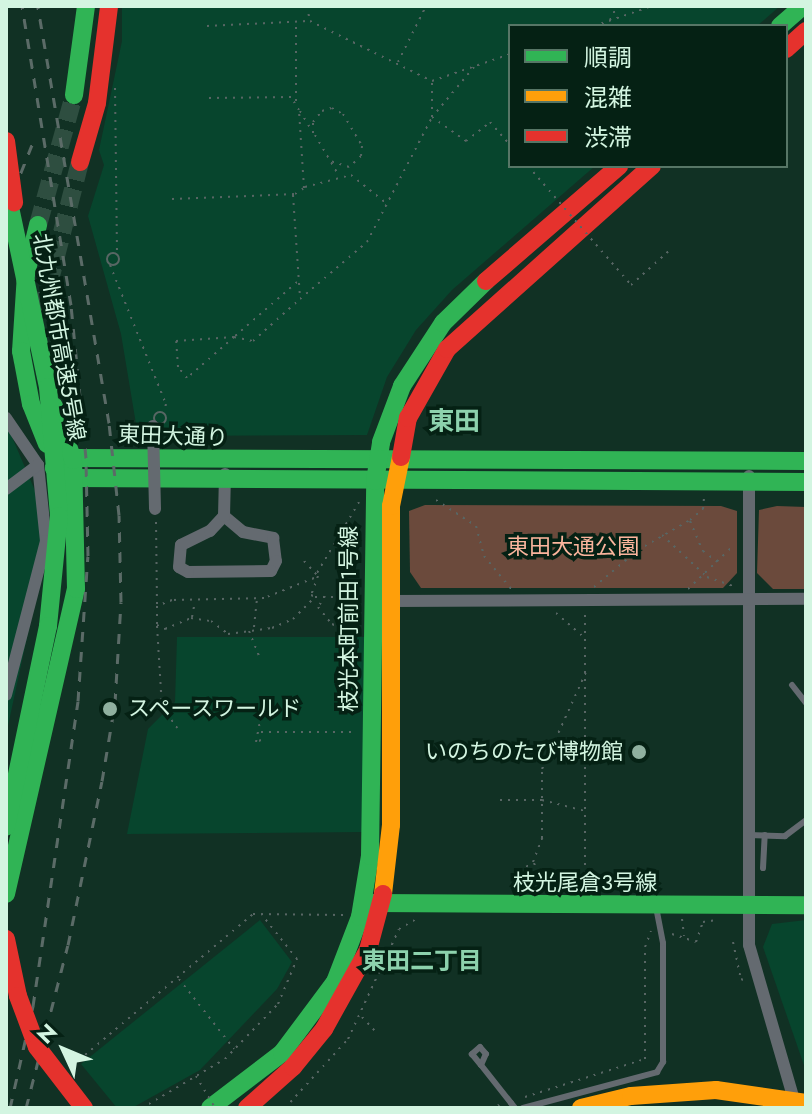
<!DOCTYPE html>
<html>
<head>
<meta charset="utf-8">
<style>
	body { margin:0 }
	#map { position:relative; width:812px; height:1114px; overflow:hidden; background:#113124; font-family:Jost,"Noto Sans JP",sans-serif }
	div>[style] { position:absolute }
	.built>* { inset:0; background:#07452d }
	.green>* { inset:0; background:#6b4a3c }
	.secondary-tunnel>* { height:18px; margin-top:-9px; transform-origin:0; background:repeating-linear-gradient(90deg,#2e4e40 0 18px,transparent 0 27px) }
	.path>* { height:2px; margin-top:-1px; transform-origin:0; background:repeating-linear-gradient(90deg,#586664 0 2px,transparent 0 8px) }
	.path>.ring { margin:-1px; padding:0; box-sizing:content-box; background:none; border:2px solid #586664; border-radius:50% }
	.lane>* { height:6px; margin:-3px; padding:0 3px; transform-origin:3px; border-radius:3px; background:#646a70 }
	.street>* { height:12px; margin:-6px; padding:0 6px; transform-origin:6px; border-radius:6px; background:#646a70 }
	.fast>* { height:18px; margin:-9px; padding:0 9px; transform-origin:9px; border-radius:9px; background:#30b455 }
	.slow>* { height:18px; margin:-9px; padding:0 9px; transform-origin:9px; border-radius:9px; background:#ff9f0a }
	.jam>* { height:18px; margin:-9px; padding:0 9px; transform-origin:9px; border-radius:9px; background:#e5322d }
	.rail>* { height:3px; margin-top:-1.5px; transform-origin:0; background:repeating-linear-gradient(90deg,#5b6b67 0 10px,transparent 0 20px) }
	.path-bridge>* { height:2px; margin-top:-1px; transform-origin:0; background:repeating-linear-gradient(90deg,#586664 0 2px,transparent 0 8px) }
	.street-bridge>* { height:12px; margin:-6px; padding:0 6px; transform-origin:6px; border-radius:6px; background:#646a70 }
	.fast-bridge>* { height:18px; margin:-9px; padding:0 9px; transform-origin:9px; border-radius:9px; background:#30b455 }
	.slow-bridge>* { height:18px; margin:-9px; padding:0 9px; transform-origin:9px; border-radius:9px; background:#ff9f0a }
	.jam-bridge>* { height:18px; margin:-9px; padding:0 9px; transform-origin:9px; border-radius:9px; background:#e5322d }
	.dots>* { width:22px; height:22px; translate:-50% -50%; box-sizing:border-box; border:4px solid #052114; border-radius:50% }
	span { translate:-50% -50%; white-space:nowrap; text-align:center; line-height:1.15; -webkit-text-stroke:7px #052114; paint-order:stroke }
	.street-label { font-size:22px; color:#d3f5e1 }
	.park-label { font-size:22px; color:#fbb59d }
	.poi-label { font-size:22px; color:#d3f5e1 }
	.left { translate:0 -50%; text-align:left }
	.right { translate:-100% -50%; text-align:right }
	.neighbourhood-label { font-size:24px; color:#8dd2ad; font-weight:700 }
	.quarter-label { font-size:26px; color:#8dd2ad; font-weight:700 }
	.frame { position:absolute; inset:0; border:8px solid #d3f5e1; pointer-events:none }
	.legend { position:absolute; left:508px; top:24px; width:280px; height:144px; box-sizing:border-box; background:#052114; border:2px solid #577666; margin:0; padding:10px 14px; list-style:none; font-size:24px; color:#d3f5e1 }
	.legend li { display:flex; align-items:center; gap:16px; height:40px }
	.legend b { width:40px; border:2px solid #577666 }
	.north { position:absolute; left:24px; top:1010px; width:80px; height:80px; -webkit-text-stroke:6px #052114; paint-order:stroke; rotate:314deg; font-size:22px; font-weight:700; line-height:32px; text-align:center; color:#d3f5e1 }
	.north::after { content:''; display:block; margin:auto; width:28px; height:36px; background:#d3f5e1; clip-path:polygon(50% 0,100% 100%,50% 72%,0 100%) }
</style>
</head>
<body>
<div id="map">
	<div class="built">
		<div style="clip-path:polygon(122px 6px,780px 6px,757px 26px,510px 26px,510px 166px,595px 166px,452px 290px,416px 330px,387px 377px,367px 435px,138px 436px,121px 334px,88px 216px,104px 165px,99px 150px,122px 41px)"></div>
		<div style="clip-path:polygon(6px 376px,9px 430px,42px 507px,39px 582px,6px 735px)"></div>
		<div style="clip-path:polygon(177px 637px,370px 637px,364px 832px,127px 834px,148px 729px,175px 702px)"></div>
		<div style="clip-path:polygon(260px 920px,292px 962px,277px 989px,200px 1070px,132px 1108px,117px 1108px,81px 1064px)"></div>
		<div style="clip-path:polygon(806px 920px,806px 1071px,763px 947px,772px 924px)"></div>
	</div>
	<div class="green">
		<div style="clip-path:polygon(425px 505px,721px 506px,737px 511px,737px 573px,723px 588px,421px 588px,410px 572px,409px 511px)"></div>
		<div style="clip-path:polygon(777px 506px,806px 507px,806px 589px,773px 589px,757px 573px,759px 510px)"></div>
	</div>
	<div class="secondary-tunnel">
		<div style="left:38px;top:225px;width:135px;rotate:-74.5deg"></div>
		<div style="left:42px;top:311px;width:154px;rotate:-75.7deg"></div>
	</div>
	<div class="path">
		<div style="left:307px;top:6px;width:15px;rotate:79deg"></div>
		<div style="left:310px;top:21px;width:136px;rotate:26.2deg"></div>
		<div style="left:432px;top:81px;width:83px;rotate:-19.1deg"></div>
		<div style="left:610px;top:20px;width:16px;rotate:-63deg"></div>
		<div style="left:207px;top:26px;width:101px;rotate:-2.8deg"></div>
		<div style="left:594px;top:26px;width:61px;rotate:-19deg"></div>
		<div style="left:398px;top:62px;width:63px;rotate:-63.4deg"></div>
		<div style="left:474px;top:67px;width:65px;rotate:130deg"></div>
		<div style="left:432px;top:117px;width:42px;rotate:35.2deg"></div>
		<div style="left:466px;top:141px;width:31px;rotate:-38deg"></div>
		<div style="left:490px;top:122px;width:30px;rotate:49deg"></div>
		<div style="left:115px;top:88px;width:166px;rotate:89.3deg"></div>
		<div style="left:296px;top:101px;width:78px;rotate:-90deg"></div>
		<div style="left:300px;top:111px;width:21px;rotate:59deg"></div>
		<div style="left:313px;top:133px;width:11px;rotate:-90deg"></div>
		<div style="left:313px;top:122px;width:14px;rotate:-51deg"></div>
		<div style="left:322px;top:111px;width:10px;rotate:-17deg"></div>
		<div style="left:332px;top:108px;width:13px;rotate:29deg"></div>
		<div style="left:343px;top:114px;width:37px;rotate:59deg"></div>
		<div style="left:362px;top:146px;width:10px;rotate:96deg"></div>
		<div style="left:361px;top:156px;width:16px;rotate:137deg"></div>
		<div style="left:349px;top:167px;width:19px;rotate:-162deg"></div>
		<div style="left:315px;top:135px;width:45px;rotate:59.5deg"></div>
		<div style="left:305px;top:187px;width:48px;rotate:-14.6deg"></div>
		<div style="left:351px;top:175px;width:45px;rotate:38.7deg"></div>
		<div style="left:293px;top:195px;width:104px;rotate:86.1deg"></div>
		<div style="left:300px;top:299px;width:88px;rotate:-40.4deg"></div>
		<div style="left:367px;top:242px;width:141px;rotate:-62.5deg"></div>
		<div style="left:432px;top:117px;width:36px;rotate:-90deg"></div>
		<div style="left:172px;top:199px;width:123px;rotate:-2.3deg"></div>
		<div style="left:295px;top:194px;width:11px;rotate:-34deg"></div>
		<div style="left:304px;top:188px;width:78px;rotate:-93.7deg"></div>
		<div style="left:299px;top:110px;width:15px;rotate:-122deg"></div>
		<div style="left:291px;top:97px;width:85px;rotate:179.3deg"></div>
		<div class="ring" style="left:107px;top:253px;width:10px;height:10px"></div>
		<div style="left:110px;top:265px;width:150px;rotate:68.1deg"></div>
		<div style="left:166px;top:404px;width:8px;rotate:104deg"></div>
		<div style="left:297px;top:282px;width:84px;rotate:138.9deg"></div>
		<div style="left:234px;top:337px;width:62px;rotate:138.9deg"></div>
		<div style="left:187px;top:378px;width:14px;rotate:-129deg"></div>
		<div style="left:178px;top:367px;width:26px;rotate:-94deg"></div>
		<div style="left:176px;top:341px;width:58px;rotate:-3.9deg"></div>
		<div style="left:234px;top:337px;width:19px;rotate:12deg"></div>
		<div style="left:253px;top:341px;width:63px;rotate:-41.8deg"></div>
		<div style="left:631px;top:285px;width:54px;rotate:-42deg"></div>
		<div class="ring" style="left:154px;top:412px;width:10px;height:10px"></div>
		<div style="left:436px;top:500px;width:48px;rotate:33deg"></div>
		<div style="left:476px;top:526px;width:31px;rotate:75deg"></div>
		<div style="left:484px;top:556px;width:44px;rotate:50.5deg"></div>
		<div style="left:359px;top:502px;width:88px;rotate:120.6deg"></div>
		<div style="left:314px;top:578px;width:54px;rotate:158.2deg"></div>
		<div style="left:264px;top:598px;width:92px;rotate:178.8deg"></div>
		<div style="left:172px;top:600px;width:16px;rotate:158deg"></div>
		<div style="left:157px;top:606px;width:19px;rotate:90deg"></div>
		<div style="left:157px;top:625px;width:9px;rotate:27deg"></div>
		<div style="left:165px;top:629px;width:28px;rotate:-23deg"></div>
		<div style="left:191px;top:618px;width:20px;rotate:9deg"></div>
		<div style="left:211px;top:621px;width:21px;rotate:37deg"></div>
		<div style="left:228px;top:634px;width:44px;rotate:-7.8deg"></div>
		<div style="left:272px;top:628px;width:23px;rotate:-23deg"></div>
		<div style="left:293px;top:619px;width:31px;rotate:-45deg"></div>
		<div style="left:315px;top:597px;width:44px"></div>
		<div style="left:690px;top:521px;width:33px;rotate:67deg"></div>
		<div style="left:703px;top:551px;width:20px;rotate:37deg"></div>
		<div style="left:156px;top:522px;width:82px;rotate:89.3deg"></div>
		<div style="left:662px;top:535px;width:62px;rotate:43deg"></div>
		<div style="left:707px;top:577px;width:28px;rotate:19deg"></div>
		<div style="left:341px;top:537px;width:21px;rotate:-25deg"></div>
		<div style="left:304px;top:561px;width:21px;rotate:47deg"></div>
		<div style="left:318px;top:576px;width:20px;rotate:110deg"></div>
		<div style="left:311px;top:595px;width:5px;rotate:22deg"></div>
		<div style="left:594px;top:587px;width:57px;rotate:-40.1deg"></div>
		<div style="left:638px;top:550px;width:60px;rotate:-30deg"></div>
		<div style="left:690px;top:520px;width:17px;rotate:-40deg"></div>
		<div style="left:703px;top:509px;width:11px;rotate:-85deg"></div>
		<div style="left:688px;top:589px;width:61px;rotate:-43.7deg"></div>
		<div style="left:325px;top:596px;width:13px;rotate:122deg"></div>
		<div style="left:318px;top:607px;width:22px;rotate:51deg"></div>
		<div style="left:332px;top:624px;width:26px;rotate:23deg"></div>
		<div style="left:556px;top:613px;width:37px;rotate:41deg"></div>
		<div style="left:192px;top:617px;width:15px;rotate:-79deg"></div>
		<div style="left:157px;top:626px;width:81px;rotate:86.5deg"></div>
		<div style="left:162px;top:707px;width:26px;rotate:54deg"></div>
		<div style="left:254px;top:627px;width:28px;rotate:-84deg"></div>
		<div style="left:249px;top:631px;width:27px;rotate:68deg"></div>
		<div style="left:261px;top:732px;width:95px"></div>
		<div style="left:261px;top:740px;width:5px;rotate:158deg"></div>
		<div style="left:256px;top:742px;width:25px;rotate:-79deg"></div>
		<div style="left:500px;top:800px;width:42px"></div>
		<div style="left:542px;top:800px;width:44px;rotate:14.3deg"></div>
		<div style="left:534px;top:863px;width:26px;rotate:69deg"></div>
		<div style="left:511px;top:888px;width:12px;rotate:-81deg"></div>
		<div style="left:513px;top:876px;width:24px;rotate:-35deg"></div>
		<div style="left:533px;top:862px;width:26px;rotate:-69deg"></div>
		<div style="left:542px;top:838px;width:69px;rotate:-90deg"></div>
		<div style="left:542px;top:769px;width:107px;rotate:-65.6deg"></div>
		<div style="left:585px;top:889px;width:278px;rotate:-90deg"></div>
		<div style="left:682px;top:919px;width:17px;rotate:83deg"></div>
		<div style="left:672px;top:934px;width:25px;rotate:18deg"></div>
		<div style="left:696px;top:942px;width:21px;rotate:-71deg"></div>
		<div style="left:703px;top:922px;width:14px;rotate:-8deg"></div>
		<div style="left:733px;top:942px;width:38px;rotate:78deg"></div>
		<div style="left:741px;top:979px;width:5px;rotate:22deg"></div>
		<div style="left:179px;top:979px;width:89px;rotate:51.8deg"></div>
		<div style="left:362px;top:1017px;width:21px;rotate:47deg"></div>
		<div style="left:73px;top:1065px;width:235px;rotate:-40deg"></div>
		<div style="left:253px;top:914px;width:90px;rotate:0.6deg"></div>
		<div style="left:525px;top:1097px;width:126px;rotate:-17.6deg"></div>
		<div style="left:645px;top:1059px;width:112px;rotate:-90deg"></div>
		<div style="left:645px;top:947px;width:17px;rotate:-69deg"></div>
		<div style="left:142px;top:1108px;width:96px;rotate:-30.6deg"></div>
		<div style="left:225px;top:1059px;width:76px;rotate:-46.1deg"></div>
		<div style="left:278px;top:1004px;width:49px;rotate:-67.1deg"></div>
		<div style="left:297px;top:959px;width:56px;rotate:-128.5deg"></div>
		<div style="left:285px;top:1108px;width:93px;rotate:-47.6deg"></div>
		<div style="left:348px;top:1039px;width:121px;rotate:-65.1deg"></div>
		<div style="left:399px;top:929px;width:20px;rotate:-30deg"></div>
		<div style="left:490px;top:1108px;width:10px;rotate:-17deg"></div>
	</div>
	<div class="lane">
		<div style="left:792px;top:685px;width:23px;rotate:52deg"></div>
		<div style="left:749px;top:835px;width:36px;rotate:2deg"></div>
		<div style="left:785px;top:836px;width:26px;rotate:-37deg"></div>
		<div style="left:763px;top:868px;width:33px;rotate:-87deg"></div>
		<div style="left:481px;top:1065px;width:12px;rotate:-66deg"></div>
		<div style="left:486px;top:1054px;width:9px;rotate:-131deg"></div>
		<div style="left:480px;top:1047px;width:11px;rotate:139deg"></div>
		<div style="left:472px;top:1054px;width:14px;rotate:51deg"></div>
		<div style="left:481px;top:1065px;width:48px;rotate:51.7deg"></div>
		<div style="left:511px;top:1103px;width:6px;rotate:51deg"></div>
		<div style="left:523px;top:1108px;width:139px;rotate:-15deg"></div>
		<div style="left:657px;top:1072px;width:12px;rotate:-59deg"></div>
		<div style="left:663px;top:1062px;width:119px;rotate:-90deg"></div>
		<div style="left:663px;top:943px;width:37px;rotate:-101deg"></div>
	</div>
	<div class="street">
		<div style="left:6px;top:418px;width:57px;rotate:55.8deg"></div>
		<div style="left:38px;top:465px;width:76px;rotate:84deg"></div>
		<div style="left:46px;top:541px;width:159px;rotate:104.6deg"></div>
		<div style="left:749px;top:476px;width:469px;rotate:90deg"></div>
		<div style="left:749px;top:945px;width:165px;rotate:73.8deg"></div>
		<div style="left:6px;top:489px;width:40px;rotate:-37deg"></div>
		<div style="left:224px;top:516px;width:25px;rotate:40deg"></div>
		<div style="left:243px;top:532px;width:31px;rotate:11deg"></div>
		<div style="left:273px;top:538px;width:23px;rotate:83deg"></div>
		<div style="left:276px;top:561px;width:11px;rotate:117deg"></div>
		<div style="left:271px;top:571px;width:83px;rotate:179.3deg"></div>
		<div style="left:188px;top:572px;width:10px;rotate:-151deg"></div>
		<div style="left:179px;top:567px;width:22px;rotate:-85deg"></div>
		<div style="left:181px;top:545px;width:32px;rotate:-26deg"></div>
		<div style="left:210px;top:531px;width:21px;rotate:-47deg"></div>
		<div style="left:224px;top:516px;width:42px;rotate:-88.6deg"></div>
		<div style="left:391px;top:601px;width:415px;rotate:-0.3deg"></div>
	</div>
	<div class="fast">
		<div style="left:780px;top:26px;width:30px;rotate:-41deg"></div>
		<div style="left:74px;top:95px;width:90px;rotate:-82.3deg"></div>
		<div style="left:38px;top:225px;width:50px;rotate:103.8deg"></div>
		<div style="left:26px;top:274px;width:77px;rotate:93.7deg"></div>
		<div style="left:21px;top:351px;width:54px;rotate:79.3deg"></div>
		<div style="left:31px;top:404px;width:43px;rotate:68.2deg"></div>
		<div style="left:54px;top:468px;width:21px;rotate:-28deg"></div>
		<div style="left:73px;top:458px;width:733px;rotate:0.23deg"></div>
		<div style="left:54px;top:468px;width:23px;rotate:25deg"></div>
		<div style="left:75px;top:478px;width:731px;rotate:0.31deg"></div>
		<div style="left:6px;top:894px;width:313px;rotate:-77.1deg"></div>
		<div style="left:76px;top:589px;width:129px;rotate:-91.3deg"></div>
		<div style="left:73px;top:460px;width:57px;rotate:-109.4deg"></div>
		<div style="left:373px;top:903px;width:433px;rotate:0.3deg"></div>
		<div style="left:210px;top:1108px;width:91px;rotate:-37.4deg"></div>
		<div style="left:282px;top:1053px;width:89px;rotate:-53.3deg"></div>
		<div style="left:335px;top:982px;width:70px;rotate:-69deg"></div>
		<div style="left:360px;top:917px;width:62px;rotate:-80.7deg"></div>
		<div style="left:370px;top:856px;width:375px;rotate:-89.2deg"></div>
		<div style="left:375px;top:481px;width:39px;rotate:-81deg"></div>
		<div style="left:381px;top:442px;width:60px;rotate:-69.4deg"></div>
		<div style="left:402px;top:386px;width:75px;rotate:-56.9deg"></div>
		<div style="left:443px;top:323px;width:60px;rotate:-44.3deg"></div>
	</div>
	<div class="slow">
		<div style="left:383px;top:894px;width:69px;rotate:-83.4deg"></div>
		<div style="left:391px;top:825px;width:319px;rotate:-90deg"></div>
		<div style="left:391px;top:506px;width:50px;rotate:-78.5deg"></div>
	</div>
	<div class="jam">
		<div style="left:786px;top:49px;width:27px;rotate:-42deg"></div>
		<div style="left:80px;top:162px;width:61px;rotate:-73.9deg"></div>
		<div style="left:97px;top:103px;width:98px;rotate:-82.9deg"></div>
		<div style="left:486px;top:281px;width:176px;rotate:-40.8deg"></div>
		<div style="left:401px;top:457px;width:40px;rotate:-80deg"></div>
		<div style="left:408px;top:418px;width:79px;rotate:-60.5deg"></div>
		<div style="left:447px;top:349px;width:275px;rotate:-41.8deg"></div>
		<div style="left:247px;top:1108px;width:62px;rotate:-41.7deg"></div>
		<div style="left:293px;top:1067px;width:49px;rotate:-50.8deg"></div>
		<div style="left:324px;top:1029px;width:90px;rotate:-60.9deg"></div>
		<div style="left:368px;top:950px;width:58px;rotate:-75deg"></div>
	</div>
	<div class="rail">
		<div style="left:6px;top:210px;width:79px;rotate:-68.3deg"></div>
		<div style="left:10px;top:1108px;width:105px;rotate:-77.3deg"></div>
		<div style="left:33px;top:1006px;width:308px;rotate:-81.6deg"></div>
		<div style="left:78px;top:701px;width:145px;rotate:-86.1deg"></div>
		<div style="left:88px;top:556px;width:98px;rotate:-91.2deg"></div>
		<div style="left:86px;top:458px;width:154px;rotate:-95.6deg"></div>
		<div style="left:71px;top:305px;width:303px;rotate:-99.3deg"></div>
		<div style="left:26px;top:1108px;width:168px;rotate:-75.6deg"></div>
		<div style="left:68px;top:945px;width:167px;rotate:-78.3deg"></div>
		<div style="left:102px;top:781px;width:79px;rotate:-80.5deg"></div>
		<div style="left:115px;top:703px;width:101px;rotate:-86.6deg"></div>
		<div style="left:121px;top:602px;width:87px;rotate:-91.3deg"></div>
		<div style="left:119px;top:515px;width:93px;rotate:-96.2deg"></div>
		<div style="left:109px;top:423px;width:423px;rotate:-99.7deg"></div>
	</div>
	<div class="path-bridge">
		<div style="left:528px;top:166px;width:157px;rotate:49.1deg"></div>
		<div style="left:196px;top:1076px;width:37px;rotate:59deg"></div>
	</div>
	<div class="street-bridge">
		<div style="left:153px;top:426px;width:83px;rotate:88.6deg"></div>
	</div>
	<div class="fast-bridge">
		<div style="left:6px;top:188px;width:203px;rotate:78.1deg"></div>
		<div style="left:48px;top:387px;width:129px;rotate:85.1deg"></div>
		<div style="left:59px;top:516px;width:111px;rotate:95.7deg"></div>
		<div style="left:48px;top:626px;width:205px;rotate:101.8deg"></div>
	</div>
	<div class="slow-bridge">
		<div style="left:581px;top:1108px;width:51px;rotate:-13.5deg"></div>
		<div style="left:631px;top:1096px;width:85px;rotate:-4deg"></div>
		<div style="left:716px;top:1090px;width:91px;rotate:8.2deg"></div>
	</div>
	<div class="jam-bridge">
		<div style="left:6px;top:141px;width:62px;rotate:82.5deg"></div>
		<div style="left:6px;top:939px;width:58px;rotate:78.1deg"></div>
		<div style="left:18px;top:996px;width:54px;rotate:69.6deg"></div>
		<div style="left:37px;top:1047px;width:77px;rotate:52.4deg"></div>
	</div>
	<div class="dots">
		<div style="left:110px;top:709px;background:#8fb09f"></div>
		<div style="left:639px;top:752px;background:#8fb09f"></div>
	</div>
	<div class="street-label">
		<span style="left:59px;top:337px;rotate:80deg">北九州都市高速5号線</span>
		<span style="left:173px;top:436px;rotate:2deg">東田大通り</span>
		<span style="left:349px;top:619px;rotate:-90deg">枝光本町前田1号線</span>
		<span style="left:585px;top:883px">枝光尾倉3号線</span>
	</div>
	<div class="park-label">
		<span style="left:573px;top:547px">東田大通公園</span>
	</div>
	<div class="poi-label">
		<span class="left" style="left:128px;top:709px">スペースワールド</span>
		<span class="right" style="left:623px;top:752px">いのちのたび博物館</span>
	</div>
	<div class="neighbourhood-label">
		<span style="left:422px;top:961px">東田二丁目</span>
	</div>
	<div class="quarter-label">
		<span style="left:454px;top:422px">東田</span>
	</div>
	<div class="frame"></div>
	<ul class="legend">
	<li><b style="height:10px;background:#30b455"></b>順調</li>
	<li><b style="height:10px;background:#ff9f0a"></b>混雑</li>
	<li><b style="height:10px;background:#e5322d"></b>渋滞</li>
	</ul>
	<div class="north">N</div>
</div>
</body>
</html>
